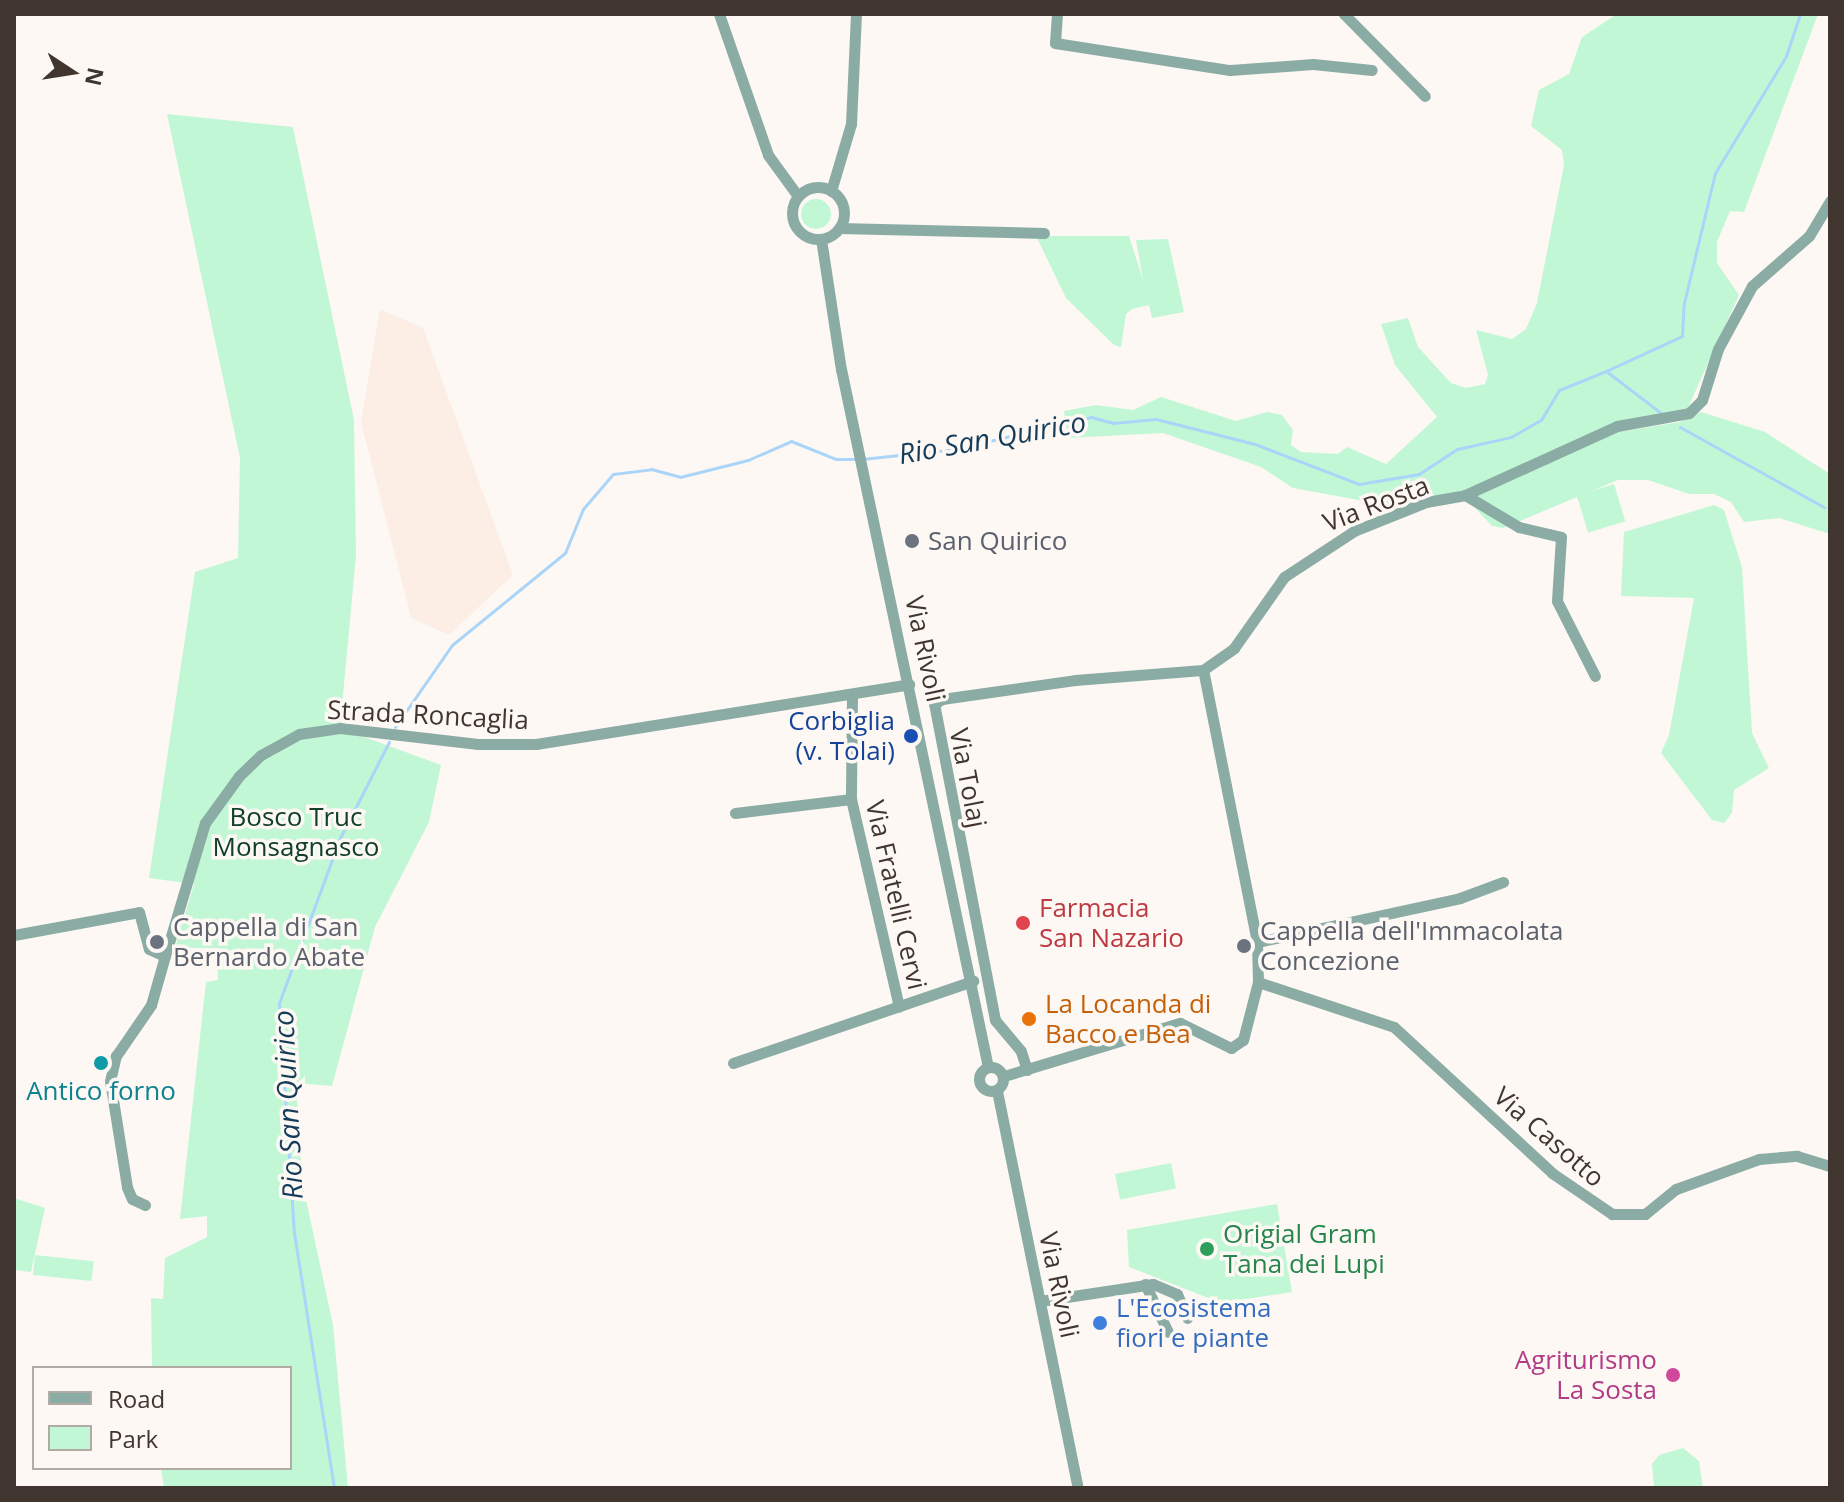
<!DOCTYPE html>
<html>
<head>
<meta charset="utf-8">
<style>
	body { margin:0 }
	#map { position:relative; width:1844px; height:1502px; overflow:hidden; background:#fdf8f4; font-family:"Open Sans",sans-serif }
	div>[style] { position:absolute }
	.built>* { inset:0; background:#fceee5 }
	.green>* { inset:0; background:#c2f7d6; transform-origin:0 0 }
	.round { border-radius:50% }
	.stream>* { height:3px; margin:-1.5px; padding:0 1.5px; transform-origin:1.5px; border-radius:1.5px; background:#abd5f8 }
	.minor>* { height:11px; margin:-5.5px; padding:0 5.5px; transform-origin:5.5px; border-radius:5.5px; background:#8baca4 }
	.minor>.ring { margin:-5.5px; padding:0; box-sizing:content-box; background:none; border:11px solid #8baca4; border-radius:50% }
	.dots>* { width:22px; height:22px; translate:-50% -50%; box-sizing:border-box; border:4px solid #fdf8f4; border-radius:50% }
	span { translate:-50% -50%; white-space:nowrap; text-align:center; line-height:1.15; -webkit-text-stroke:7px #fdf8f4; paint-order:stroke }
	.street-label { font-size:26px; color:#41362f }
	.worship-label { font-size:26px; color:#5b616d }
	.left { translate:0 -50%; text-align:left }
	.transit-label { font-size:26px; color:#164399 }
	.right { translate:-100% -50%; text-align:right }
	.park-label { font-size:26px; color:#104027 }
	.health-label { font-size:26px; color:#be3a42 }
	.food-label { font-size:26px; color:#c56008 }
	.culture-label { font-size:26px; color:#0d838f }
	.leisure-label { font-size:26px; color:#27864d }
	.shop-label { font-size:26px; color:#366cbe }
	.hotel-label { font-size:26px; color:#b23c85 }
	.water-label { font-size:28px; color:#153c59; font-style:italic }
	.frame { position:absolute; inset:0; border:16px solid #41362f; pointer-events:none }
	.legend { position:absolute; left:32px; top:1366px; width:260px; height:104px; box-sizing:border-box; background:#fdf8f4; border:2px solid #b2aaa5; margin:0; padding:10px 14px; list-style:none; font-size:24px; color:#41362f }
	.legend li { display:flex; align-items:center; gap:16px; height:40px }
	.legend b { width:40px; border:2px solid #b2aaa5 }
	.north { position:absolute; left:32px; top:32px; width:80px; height:80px; -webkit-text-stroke:6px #fdf8f4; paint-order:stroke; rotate:102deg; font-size:22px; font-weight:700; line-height:32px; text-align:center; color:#41362f }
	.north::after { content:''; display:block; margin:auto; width:28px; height:36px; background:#41362f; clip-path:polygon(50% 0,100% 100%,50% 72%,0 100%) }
</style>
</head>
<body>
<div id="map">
	<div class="built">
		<div style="clip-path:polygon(380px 309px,423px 328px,513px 575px,449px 635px,411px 618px,361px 422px)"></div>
	</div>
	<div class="green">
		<div style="clip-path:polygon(1617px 14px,1818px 14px,1744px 212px,1730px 211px,1717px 242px,1717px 263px,1739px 295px,1686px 412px,1618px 423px,1467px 490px,1397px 507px,1293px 488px,1261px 467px,1163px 433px,1068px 438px,1064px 411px,1096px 405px,1133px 410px,1161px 397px,1236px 421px,1267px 412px,1282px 415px,1293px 430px,1291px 445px,1301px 452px,1338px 454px,1347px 447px,1386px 464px,1437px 417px,1395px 365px,1381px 324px,1408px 318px,1418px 347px,1451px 383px,1466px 388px,1485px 384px,1488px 375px,1476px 330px,1512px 339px,1526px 329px,1537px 303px,1564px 165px,1562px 150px,1531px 126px,1539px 90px,1569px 74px,1582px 37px)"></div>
		<div style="clip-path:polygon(167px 114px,293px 127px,354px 420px,356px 555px,340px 728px,441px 765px,429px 822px,375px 927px,332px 1086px,296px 1083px,302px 1181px,333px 1325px,348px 1488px,164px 1488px,161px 1468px,290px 1468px,290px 1368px,152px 1368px,151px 1298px,163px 1299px,165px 1258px,207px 1237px,207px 1216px,180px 1219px,206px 982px,218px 980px,217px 948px,175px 948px,194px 884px,149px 878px,195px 572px,238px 558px,240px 458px)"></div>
		<div class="round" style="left:801px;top:199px;width:30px;height:30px"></div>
		<div style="clip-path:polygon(1036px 236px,1129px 236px,1143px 280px,1136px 240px,1168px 239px,1184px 312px,1152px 318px,1149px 305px,1132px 309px,1126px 314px,1121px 347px,1114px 345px,1066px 298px)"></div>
		<div style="clip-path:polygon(1701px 412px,1765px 432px,1830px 474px,1830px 534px,1779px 518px,1744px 522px,1731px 502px,1714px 494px,1689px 494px,1648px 480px,1618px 480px,1503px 528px,1492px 526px,1475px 508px,1473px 498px,1480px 492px,1612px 433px,1680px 422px)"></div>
		<div style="left:1614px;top:484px;width:39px;height:39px;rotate:73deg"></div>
		<div style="clip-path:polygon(1714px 505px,1724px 510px,1742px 567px,1752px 733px,1769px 768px,1734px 790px,1732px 813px,1724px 823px,1712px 820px,1661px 753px,1669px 735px,1694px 598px,1621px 596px,1624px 532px)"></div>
		<div style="left:1171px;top:1163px;width:26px;height:57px;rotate:79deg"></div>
		<div style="clip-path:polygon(14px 1198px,45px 1208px,31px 1272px,14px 1270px)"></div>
		<div style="clip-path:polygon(1277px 1204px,1292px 1292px,1221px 1303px,1129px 1267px,1127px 1230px)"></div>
		<div style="left:35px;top:1255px;width:59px;height:20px;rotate:6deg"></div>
		<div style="clip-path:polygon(1683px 1448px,1699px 1461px,1703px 1488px,1654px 1488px,1652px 1464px,1659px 1455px)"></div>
	</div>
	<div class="stream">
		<div style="left:1606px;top:371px;width:84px;rotate:-24.7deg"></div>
		<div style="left:1682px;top:336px;width:33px;rotate:-87deg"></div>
		<div style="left:1684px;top:303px;width:134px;rotate:-76.6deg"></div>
		<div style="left:1715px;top:173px;width:137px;rotate:-58.7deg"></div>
		<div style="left:1786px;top:56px;width:44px;rotate:-71.6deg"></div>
		<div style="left:1680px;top:427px;width:165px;rotate:29.1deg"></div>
		<div style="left:862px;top:459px;width:94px;rotate:-6.1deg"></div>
		<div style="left:955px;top:449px;width:140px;rotate:-13.2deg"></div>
		<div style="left:1091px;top:417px;width:23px;rotate:15deg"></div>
		<div style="left:1113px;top:423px;width:43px;rotate:-5.3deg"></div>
		<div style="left:1156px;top:419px;width:102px;rotate:14.2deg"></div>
		<div style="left:1255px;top:444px;width:111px;rotate:21deg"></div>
		<div style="left:1359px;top:484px;width:61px;rotate:-9.5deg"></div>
		<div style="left:1419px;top:474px;width:45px;rotate:-33.3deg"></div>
		<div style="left:1457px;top:449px;width:55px;rotate:-12.5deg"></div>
		<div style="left:1511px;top:437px;width:34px;rotate:-30deg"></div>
		<div style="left:1541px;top:420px;width:35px;rotate:-59deg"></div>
		<div style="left:1559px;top:390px;width:51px;rotate:-22deg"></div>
		<div style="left:1606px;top:371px;width:69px;rotate:37.4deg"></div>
		<div style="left:395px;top:727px;width:100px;rotate:-55.2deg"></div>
		<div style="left:452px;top:645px;width:146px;rotate:-39.2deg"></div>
		<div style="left:565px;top:553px;width:48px;rotate:-67.8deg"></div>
		<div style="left:583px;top:509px;width:46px;rotate:-49.4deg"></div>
		<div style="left:613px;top:474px;width:38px;rotate:-7deg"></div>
		<div style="left:651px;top:469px;width:30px;rotate:15deg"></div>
		<div style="left:680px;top:477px;width:70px;rotate:-14deg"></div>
		<div style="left:748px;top:460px;width:47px;rotate:-23.8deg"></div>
		<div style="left:791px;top:441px;width:48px;rotate:21.8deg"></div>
		<div style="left:836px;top:459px;width:19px"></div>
		<div style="left:334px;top:1488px;width:257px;rotate:-98.9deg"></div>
		<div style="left:294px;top:1234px;width:231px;rotate:-93.7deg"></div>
		<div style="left:279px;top:1003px;width:176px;rotate:-69.7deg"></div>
		<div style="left:340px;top:838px;width:108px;rotate:-63deg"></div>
	</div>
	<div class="minor">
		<div style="left:719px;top:14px;width:149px;rotate:70.8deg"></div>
		<div style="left:768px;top:155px;width:51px;rotate:53.8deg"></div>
		<div style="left:1057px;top:14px;width:29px;rotate:94deg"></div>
		<div style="left:1055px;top:43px;width:177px;rotate:8.8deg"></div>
		<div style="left:1230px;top:70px;width:83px;rotate:-4.1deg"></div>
		<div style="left:1313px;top:64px;width:59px;rotate:5.8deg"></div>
		<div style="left:1344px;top:14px;width:115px;rotate:45.4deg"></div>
		<div class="ring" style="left:792px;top:187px;width:41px;height:41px"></div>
		<div style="left:831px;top:191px;width:70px;rotate:-73.4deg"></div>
		<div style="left:851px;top:124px;width:110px;rotate:-87.4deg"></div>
		<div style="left:839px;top:228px;width:205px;rotate:1.4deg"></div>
		<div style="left:821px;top:239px;width:132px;rotate:81.3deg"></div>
		<div style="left:841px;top:369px;width:713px;rotate:78.11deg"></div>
		<div style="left:1465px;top:495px;width:63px;rotate:30.7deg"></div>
		<div style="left:1519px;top:527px;width:43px;rotate:13.4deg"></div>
		<div style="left:1561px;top:537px;width:64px;rotate:93.6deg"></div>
		<div style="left:1557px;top:601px;width:84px;rotate:63.1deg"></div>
		<div style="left:1203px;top:670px;width:38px;rotate:-35deg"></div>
		<div style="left:1234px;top:648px;width:87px;rotate:-54.8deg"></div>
		<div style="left:1284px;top:577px;width:84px;rotate:-33.3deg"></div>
		<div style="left:1354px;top:531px;width:78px;rotate:-21.9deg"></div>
		<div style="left:1426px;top:502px;width:40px;rotate:-10deg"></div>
		<div style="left:1465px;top:495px;width:167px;rotate:-24.4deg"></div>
		<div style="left:1617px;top:426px;width:73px;rotate:-10.2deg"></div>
		<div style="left:1689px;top:413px;width:18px;rotate:-45deg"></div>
		<div style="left:1702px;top:400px;width:53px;rotate:-72.6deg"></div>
		<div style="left:1718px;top:349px;width:72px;rotate:-61.6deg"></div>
		<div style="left:1752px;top:286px;width:76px;rotate:-41.3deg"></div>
		<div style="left:1809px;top:236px;width:41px;rotate:-59deg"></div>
		<div style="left:852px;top:696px;width:103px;rotate:90.6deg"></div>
		<div style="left:851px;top:799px;width:213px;rotate:77deg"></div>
		<div style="left:735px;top:813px;width:117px;rotate:-6.9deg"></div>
		<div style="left:14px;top:935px;width:127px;rotate:-10.4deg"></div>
		<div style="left:139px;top:912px;width:38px;rotate:75deg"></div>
		<div style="left:149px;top:949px;width:17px;rotate:24deg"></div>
		<div style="left:165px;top:956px;width:139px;rotate:-73.3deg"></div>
		<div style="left:205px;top:823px;width:58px;rotate:-54.1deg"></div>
		<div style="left:239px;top:776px;width:30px;rotate:-44deg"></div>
		<div style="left:261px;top:755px;width:43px;rotate:-28.9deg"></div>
		<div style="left:299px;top:734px;width:41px;rotate:-8.3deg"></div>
		<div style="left:340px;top:728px;width:139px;rotate:6.6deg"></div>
		<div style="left:478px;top:744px;width:58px"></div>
		<div style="left:536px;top:744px;width:378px;rotate:-9.1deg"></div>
		<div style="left:1257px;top:942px;width:208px;rotate:-12.2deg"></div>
		<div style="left:1460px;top:898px;width:46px;rotate:-20.4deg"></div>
		<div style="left:1258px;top:982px;width:143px;rotate:18.3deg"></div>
		<div style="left:1394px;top:1027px;width:215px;rotate:42.7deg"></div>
		<div style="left:1552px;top:1173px;width:73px;rotate:34.3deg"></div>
		<div style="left:1612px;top:1214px;width:33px"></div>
		<div style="left:1645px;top:1214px;width:40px;rotate:-39deg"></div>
		<div style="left:1676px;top:1189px;width:88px;rotate:-19.9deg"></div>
		<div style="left:1759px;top:1159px;width:38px;rotate:-5deg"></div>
		<div style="left:1797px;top:1156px;width:34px;rotate:17deg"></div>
		<div style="left:733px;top:1063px;width:254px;rotate:-18.9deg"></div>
		<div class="ring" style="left:979px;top:1067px;width:13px;height:13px"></div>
		<div style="left:1027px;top:1070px;width:20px;rotate:-108deg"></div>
		<div style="left:1021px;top:1051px;width:40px;rotate:-130deg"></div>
		<div style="left:995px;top:1020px;width:322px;rotate:-100.9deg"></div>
		<div style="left:934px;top:704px;width:9px;rotate:-32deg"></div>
		<div style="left:942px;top:699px;width:134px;rotate:-8.1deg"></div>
		<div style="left:1075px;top:680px;width:128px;rotate:-4.5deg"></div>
		<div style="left:1004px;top:1076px;width:184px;rotate:-16.8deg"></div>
		<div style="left:1180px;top:1023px;width:57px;rotate:26.1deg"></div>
		<div style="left:1231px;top:1048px;width:14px;rotate:-34deg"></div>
		<div style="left:1243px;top:1040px;width:60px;rotate:-75.5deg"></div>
		<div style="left:1258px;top:982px;width:40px;rotate:-91.4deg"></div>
		<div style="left:1257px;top:942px;width:277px;rotate:-101.2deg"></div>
		<div style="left:997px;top:1091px;width:405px;rotate:78.5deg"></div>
		<div style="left:145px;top:1205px;width:14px;rotate:-155deg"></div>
		<div style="left:132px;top:1199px;width:13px;rotate:-113deg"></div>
		<div style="left:127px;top:1187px;width:107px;rotate:-99.1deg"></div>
		<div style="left:110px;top:1081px;width:26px;rotate:-77deg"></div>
		<div style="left:116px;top:1056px;width:62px;rotate:-55.5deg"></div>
		<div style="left:151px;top:1005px;width:51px;rotate:-74.1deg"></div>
		<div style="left:1145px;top:1284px;width:53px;rotate:64.4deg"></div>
		<div style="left:1040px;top:1301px;width:114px;rotate:-8.6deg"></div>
		<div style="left:1153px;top:1284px;width:26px;rotate:23deg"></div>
		<div style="left:1177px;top:1294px;width:26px;rotate:67deg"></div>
	</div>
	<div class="dots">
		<div style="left:912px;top:541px;background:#6b7280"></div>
		<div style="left:911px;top:736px;background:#1a4fb4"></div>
		<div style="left:1023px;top:923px;background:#e0444e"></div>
		<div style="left:157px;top:942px;background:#6b7280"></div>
		<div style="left:1244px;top:946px;background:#6b7280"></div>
		<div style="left:1029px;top:1019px;background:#e8710a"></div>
		<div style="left:101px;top:1063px;background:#0f9aa8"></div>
		<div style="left:1207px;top:1249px;background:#2e9e5b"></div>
		<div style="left:1100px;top:1323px;background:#3f7fe0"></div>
		<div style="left:1673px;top:1375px;background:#d1479c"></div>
	</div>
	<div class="street-label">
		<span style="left:1376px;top:504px;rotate:-21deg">Via Rosta</span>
		<span style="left:925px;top:649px;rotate:78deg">Via Rivoli</span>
		<span style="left:428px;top:715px;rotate:3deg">Strada Roncaglia</span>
		<span style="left:968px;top:778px;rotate:79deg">Via Tolaj</span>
		<span style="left:896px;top:895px;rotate:77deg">Via Fratelli Cervi</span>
		<span style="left:1549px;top:1137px;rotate:41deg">Via Casotto</span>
		<span style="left:1059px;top:1285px;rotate:78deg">Via Rivoli</span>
	</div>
	<div class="worship-label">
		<span class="left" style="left:928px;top:541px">San Quirico</span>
		<span class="left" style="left:173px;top:942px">Cappella di San<br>Bernardo Abate</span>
		<span class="left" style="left:1260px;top:946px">Cappella dell'Immacolata<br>Concezione</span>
	</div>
	<div class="transit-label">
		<span class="right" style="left:895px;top:736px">Corbiglia<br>(v. Tolai)</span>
	</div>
	<div class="park-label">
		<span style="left:296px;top:832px">Bosco Truc<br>Monsagnasco</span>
	</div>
	<div class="health-label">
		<span class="left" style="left:1039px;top:923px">Farmacia<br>San Nazario</span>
	</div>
	<div class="food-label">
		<span class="left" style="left:1045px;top:1019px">La Locanda di<br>Bacco e Bea</span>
	</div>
	<div class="culture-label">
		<span style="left:101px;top:1091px">Antico forno</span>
	</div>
	<div class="leisure-label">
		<span class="left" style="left:1223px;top:1249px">Origial Gram<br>Tana dei Lupi</span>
	</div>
	<div class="shop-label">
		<span class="left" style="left:1116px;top:1323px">L'Ecosistema<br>fiori e piante</span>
	</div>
	<div class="hotel-label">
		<span class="right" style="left:1657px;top:1375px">Agriturismo<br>La Sosta</span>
	</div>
	<div class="water-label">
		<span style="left:992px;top:437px;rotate:-10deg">Rio San Quirico</span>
		<span style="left:287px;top:1105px;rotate:-93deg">Rio San Quirico</span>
	</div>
	<div class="frame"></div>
	<ul class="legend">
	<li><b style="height:10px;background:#8baca4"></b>Road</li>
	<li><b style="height:22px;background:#c2f7d6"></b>Park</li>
	</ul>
	<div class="north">N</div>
</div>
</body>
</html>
